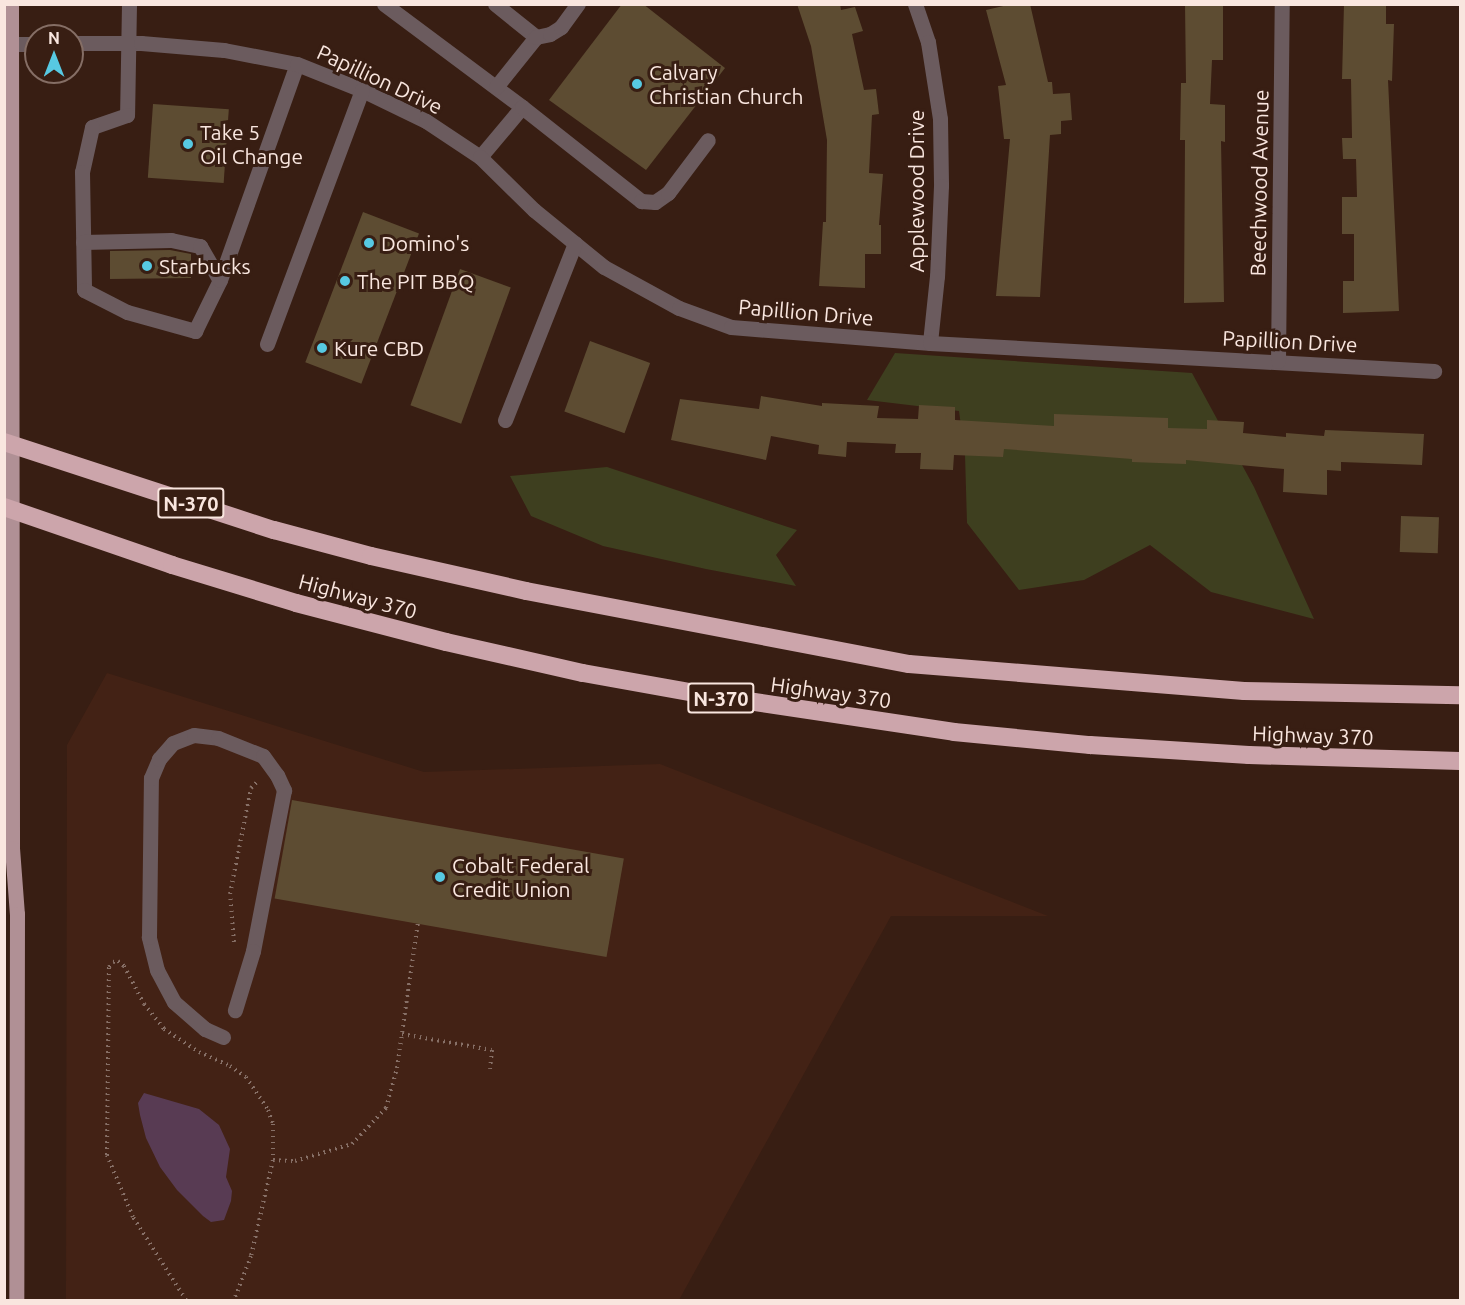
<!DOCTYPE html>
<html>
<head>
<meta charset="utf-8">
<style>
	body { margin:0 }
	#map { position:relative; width:1465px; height:1305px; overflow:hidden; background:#381e13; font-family:Ubuntu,sans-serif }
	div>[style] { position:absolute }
	.built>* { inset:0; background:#432215 }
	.green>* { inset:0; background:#3e3f1f }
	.water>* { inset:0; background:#583b53 }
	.building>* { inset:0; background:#5d4c32; transform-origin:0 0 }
	.path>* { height:4px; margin-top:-2px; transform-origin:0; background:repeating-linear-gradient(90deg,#877067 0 1.5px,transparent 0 6px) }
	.minor>* { height:15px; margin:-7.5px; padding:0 7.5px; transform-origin:7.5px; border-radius:7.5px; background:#6b5b5e }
	.major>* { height:15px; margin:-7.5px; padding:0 7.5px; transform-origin:7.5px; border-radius:7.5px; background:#b09095 }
	.highway>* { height:18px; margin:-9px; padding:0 9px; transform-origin:9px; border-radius:9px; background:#cca5ab }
	.dots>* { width:16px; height:16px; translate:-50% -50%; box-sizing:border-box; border:3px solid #381e13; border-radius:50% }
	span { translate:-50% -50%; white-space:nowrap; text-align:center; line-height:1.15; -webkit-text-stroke:6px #381e13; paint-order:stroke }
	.shield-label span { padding:2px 4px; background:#381e13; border:2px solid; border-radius:4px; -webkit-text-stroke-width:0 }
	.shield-label { font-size:20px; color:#f9e6df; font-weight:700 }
	.poi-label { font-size:21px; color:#f9e6df }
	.left { translate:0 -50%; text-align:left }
	.street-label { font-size:21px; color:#f9e6df }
	.frame { position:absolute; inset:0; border:6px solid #f9e6df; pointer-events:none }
	.north { position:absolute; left:24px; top:24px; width:60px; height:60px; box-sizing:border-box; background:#381e13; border:2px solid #856e65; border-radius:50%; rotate:0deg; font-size:16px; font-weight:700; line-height:24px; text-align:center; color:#f9e6df }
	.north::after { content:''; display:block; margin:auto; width:21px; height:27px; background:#57c9e2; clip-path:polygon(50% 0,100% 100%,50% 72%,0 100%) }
</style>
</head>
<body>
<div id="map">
	<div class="built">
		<div style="clip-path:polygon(107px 673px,424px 772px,660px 764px,1048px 916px,891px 916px,679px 1300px,66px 1300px,67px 745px)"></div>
	</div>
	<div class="green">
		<div style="clip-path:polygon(895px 353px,1192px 373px,1254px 487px,1314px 619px,1211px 592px,1150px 545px,1084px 580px,1019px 590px,967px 523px,965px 455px,959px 411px,867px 400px)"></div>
		<div style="clip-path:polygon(607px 467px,797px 530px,776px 555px,796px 586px,706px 569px,603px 546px,531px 516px,510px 476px)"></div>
	</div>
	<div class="water">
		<div style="clip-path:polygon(144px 1093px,199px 1109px,219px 1125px,230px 1149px,226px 1177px,232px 1191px,231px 1201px,224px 1220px,211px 1222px,203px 1216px,177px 1190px,160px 1167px,146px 1138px,140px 1115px,138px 1103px)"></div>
	</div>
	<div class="building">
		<div style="clip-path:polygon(622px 4px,643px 4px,725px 68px,646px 170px,549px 100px)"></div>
		<div style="clip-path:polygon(797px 4px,840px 4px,841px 10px,855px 7px,863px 31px,852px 34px,864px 90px,876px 89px,879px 114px,872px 115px,869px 173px,883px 174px,879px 225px,881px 225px,881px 254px,865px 254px,865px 288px,819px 286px,823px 222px,826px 222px,827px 140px,811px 46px)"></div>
		<div style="clip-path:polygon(1012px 4px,1030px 4px,1048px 82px,1052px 82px,1053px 94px,1070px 93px,1072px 120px,1061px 121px,1061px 134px,1050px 135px,1040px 297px,996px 296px,1010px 139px,1004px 139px,998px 86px,1006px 85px,986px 10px)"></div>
		<div style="clip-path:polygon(1185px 4px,1223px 4px,1223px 60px,1212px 60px,1210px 104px,1225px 105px,1225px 142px,1221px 141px,1224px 302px,1184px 303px,1185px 140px,1180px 140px,1181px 83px,1186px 83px)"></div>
		<div style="clip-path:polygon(1344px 4px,1386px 4px,1386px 24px,1394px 24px,1392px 81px,1388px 80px,1399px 311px,1343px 313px,1343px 281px,1354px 281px,1354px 234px,1342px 234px,1342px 197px,1357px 197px,1356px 159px,1343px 159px,1342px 138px,1352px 138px,1351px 79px,1342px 79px)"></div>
		<div style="left:153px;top:104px;width:76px;height:74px;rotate:4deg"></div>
		<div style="left:363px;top:212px;width:60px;height:161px;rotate:21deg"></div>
		<div style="clip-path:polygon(170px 250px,191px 254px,191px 278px,110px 279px,110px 251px)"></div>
		<div style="left:460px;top:269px;width:54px;height:145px;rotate:20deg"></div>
		<div style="left:590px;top:341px;width:64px;height:75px;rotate:20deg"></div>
		<div style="clip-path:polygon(761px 396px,822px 406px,822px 403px,879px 406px,877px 418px,918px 419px,919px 405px,955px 407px,955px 420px,1054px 426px,1054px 414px,1168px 418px,1168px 428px,1207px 429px,1207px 420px,1244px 422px,1243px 433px,1286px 437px,1286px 433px,1324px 436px,1325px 430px,1424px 434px,1422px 465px,1341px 462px,1341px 471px,1327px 470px,1327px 495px,1283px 492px,1284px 469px,1186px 460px,1186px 464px,1132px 462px,1132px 459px,1004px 449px,1003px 457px,954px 455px,953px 470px,920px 469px,921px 453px,895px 453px,896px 444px,847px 442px,846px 457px,818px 454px,819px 445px,771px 436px,766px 460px,671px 440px,680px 399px,759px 409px)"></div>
		<div style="left:1401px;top:516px;width:38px;height:36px;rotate:2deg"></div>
		<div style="left:292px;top:800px;width:337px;height:100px;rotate:10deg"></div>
	</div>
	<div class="path">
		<div style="left:234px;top:942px;width:48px;rotate:-94.8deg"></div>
		<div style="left:230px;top:894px;width:108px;rotate:-78.8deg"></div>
		<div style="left:251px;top:788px;width:10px;rotate:-45deg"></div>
		<div style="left:402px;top:1034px;width:91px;rotate:10.1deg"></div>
		<div style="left:492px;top:1050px;width:19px;rotate:96deg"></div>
		<div style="left:273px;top:1160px;width:22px;rotate:3deg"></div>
		<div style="left:295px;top:1161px;width:59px;rotate:-16.6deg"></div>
		<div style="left:352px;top:1144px;width:50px;rotate:-46.6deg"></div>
		<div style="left:386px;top:1108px;width:41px;rotate:-74.6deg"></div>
		<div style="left:397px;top:1068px;width:147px;rotate:-81.8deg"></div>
		<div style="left:186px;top:1300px;width:98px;rotate:-122.6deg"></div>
		<div style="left:133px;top:1217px;width:67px;rotate:-112.8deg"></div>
		<div style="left:107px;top:1155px;width:188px;rotate:-89.4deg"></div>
		<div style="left:109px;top:967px;width:6px;rotate:-51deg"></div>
		<div style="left:113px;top:962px;width:5px;rotate:-11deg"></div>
		<div style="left:118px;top:961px;width:8px;rotate:40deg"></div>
		<div style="left:124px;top:966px;width:43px;rotate:62.2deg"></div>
		<div style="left:144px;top:1004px;width:32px;rotate:51deg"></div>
		<div style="left:164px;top:1029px;width:42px;rotate:33.3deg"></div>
		<div style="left:199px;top:1052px;width:34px;rotate:24deg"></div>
		<div style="left:230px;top:1066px;width:19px;rotate:35deg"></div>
		<div style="left:246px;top:1077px;width:40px;rotate:56deg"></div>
		<div style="left:268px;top:1110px;width:15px;rotate:70deg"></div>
		<div style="left:273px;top:1124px;width:36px;rotate:90deg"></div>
		<div style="left:273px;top:1160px;width:98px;rotate:102.9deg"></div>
		<div style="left:251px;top:1256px;width:47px;rotate:111.1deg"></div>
	</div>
	<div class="minor">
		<div style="left:129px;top:4px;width:111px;rotate:91deg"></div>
		<div style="left:127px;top:115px;width:37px;rotate:161deg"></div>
		<div style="left:92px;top:127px;width:46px;rotate:102.5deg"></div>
		<div style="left:82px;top:172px;width:118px;rotate:89deg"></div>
		<div style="left:84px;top:290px;width:48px;rotate:27.1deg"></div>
		<div style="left:127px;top:312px;width:71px;rotate:15.6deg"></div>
		<div style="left:195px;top:331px;width:57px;rotate:-63.9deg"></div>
		<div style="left:220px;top:280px;width:229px;rotate:-70.4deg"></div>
		<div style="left:384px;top:4px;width:172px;rotate:36.7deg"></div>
		<div style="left:522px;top:107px;width:65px;rotate:130deg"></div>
		<div style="left:495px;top:4px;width:53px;rotate:38.8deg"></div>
		<div style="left:536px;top:37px;width:64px;rotate:128.7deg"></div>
		<div style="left:915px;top:4px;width:40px;rotate:71.1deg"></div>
		<div style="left:928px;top:42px;width:78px;rotate:81.1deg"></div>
		<div style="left:940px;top:119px;width:67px;rotate:89.1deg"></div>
		<div style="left:941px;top:186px;width:90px;rotate:92.5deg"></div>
		<div style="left:937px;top:276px;width:67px;rotate:96deg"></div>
		<div style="left:536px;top:37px;width:14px;rotate:-12deg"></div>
		<div style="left:550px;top:34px;width:13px;rotate:-32deg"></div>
		<div style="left:561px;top:27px;width:29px;rotate:-54deg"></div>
		<div style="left:72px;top:43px;width:69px"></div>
		<div style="left:141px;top:43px;width:83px;rotate:4.8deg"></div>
		<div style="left:224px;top:50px;width:74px;rotate:10.9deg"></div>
		<div style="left:297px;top:64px;width:70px;rotate:21.8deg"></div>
		<div style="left:362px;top:90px;width:71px;rotate:25.8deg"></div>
		<div style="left:426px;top:121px;width:65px;rotate:33.7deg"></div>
		<div style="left:480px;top:157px;width:76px;rotate:44.5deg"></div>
		<div style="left:534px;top:210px;width:90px;rotate:39.2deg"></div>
		<div style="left:604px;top:267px;width:85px;rotate:28.7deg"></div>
		<div style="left:679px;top:308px;width:55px;rotate:20.1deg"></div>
		<div style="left:731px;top:327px;width:200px;rotate:4.6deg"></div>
		<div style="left:930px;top:343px;width:505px;rotate:3.18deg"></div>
		<div style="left:11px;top:44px;width:25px"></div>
		<div style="left:522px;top:107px;width:152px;rotate:38.3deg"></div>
		<div style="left:641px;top:201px;width:14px;rotate:4deg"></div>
		<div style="left:655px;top:202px;width:16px;rotate:-35deg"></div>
		<div style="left:668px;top:193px;width:66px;rotate:-53deg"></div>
		<div style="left:83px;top:242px;width:88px;rotate:-1.3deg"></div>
		<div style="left:171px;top:240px;width:30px;rotate:12deg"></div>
		<div style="left:200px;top:246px;width:39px;rotate:60deg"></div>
		<div style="left:267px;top:344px;width:271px;rotate:-69.5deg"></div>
		<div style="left:1278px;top:361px;width:357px;rotate:-89.4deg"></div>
		<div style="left:505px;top:420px;width:190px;rotate:-68.4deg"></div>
		<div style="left:223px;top:1037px;width:20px;rotate:-156deg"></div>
		<div style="left:205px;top:1029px;width:41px;rotate:-138.9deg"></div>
		<div style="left:174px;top:1002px;width:36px;rotate:-118deg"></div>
		<div style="left:157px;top:970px;width:34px;rotate:-104deg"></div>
		<div style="left:149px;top:937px;width:159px;rotate:-89.3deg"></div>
		<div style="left:151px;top:778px;width:21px;rotate:-67deg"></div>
		<div style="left:159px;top:759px;width:21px;rotate:-49deg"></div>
		<div style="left:173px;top:743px;width:22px;rotate:-21deg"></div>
		<div style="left:194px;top:735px;width:24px;rotate:7deg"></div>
		<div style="left:218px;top:738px;width:48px;rotate:21.8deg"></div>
		<div style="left:263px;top:756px;width:24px;rotate:54deg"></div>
		<div style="left:277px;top:775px;width:17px;rotate:65deg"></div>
		<div style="left:284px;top:790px;width:164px;rotate:100.9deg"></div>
		<div style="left:253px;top:951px;width:62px;rotate:107deg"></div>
	</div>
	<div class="major">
		<div style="left:11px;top:4px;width:844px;rotate:89.93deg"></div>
		<div style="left:12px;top:848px;width:66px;rotate:85.7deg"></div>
		<div style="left:17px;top:914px;width:386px;rotate:90.1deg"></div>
	</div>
	<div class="highway">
		<div style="left:4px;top:442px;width:284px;rotate:18.1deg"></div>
		<div style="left:274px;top:530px;width:100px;rotate:15deg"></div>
		<div style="left:371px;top:556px;width:159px;rotate:12.7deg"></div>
		<div style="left:526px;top:591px;width:390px;rotate:10.8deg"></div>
		<div style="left:909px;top:664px;width:336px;rotate:4.6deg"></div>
		<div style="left:1244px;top:691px;width:216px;rotate:1.1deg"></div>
		<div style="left:4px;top:507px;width:178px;rotate:19deg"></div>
		<div style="left:172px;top:565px;width:130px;rotate:17deg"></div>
		<div style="left:296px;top:603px;width:155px;rotate:14.6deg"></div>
		<div style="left:446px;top:642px;width:140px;rotate:12.8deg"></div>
		<div style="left:583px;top:673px;width:120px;rotate:10.1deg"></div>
		<div style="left:701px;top:694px;width:256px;rotate:8.5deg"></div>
		<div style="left:954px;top:732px;width:137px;rotate:5.5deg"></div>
		<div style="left:1090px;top:745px;width:159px;rotate:3.6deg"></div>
		<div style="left:1249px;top:755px;width:211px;rotate:1.6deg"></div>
	</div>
	<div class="dots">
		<div style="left:637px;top:84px;background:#57c9e2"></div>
		<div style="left:188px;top:144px;background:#57c9e2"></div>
		<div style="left:369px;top:243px;background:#57c9e2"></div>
		<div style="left:147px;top:266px;background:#57c9e2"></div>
		<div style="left:345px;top:281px;background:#57c9e2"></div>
		<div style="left:322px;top:348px;background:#57c9e2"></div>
		<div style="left:440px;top:877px;background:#57c9e2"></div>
	</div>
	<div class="shield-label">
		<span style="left:191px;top:503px">N-370</span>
		<span style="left:721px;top:698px">N-370</span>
	</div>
	<div class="poi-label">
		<span class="left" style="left:649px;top:84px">Calvary<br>Christian Church</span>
		<span class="left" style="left:200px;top:144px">Take 5<br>Oil Change</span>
		<span class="left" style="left:381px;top:243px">Domino's</span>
		<span class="left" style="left:159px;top:266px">Starbucks</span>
		<span class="left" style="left:357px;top:281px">The PIT BBQ</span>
		<span class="left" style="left:334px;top:348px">Kure CBD</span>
		<span class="left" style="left:452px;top:877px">Cobalt Federal<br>Credit Union</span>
	</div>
	<div class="street-label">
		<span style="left:380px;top:79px;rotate:25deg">Papillion Drive</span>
		<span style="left:1259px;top:183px;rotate:-89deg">Beechwood Avenue</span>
		<span style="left:916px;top:191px;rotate:-90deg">Applewood Drive</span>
		<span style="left:806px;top:312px;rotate:5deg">Papillion Drive</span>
		<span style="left:1290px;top:341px;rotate:3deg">Papillion Drive</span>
		<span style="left:358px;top:596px;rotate:15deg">Highway 370</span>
		<span style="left:831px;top:692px;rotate:8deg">Highway 370</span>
		<span style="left:1313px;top:735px;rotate:2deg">Highway 370</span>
	</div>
	<div class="frame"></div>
	<div class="north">N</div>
</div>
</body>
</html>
